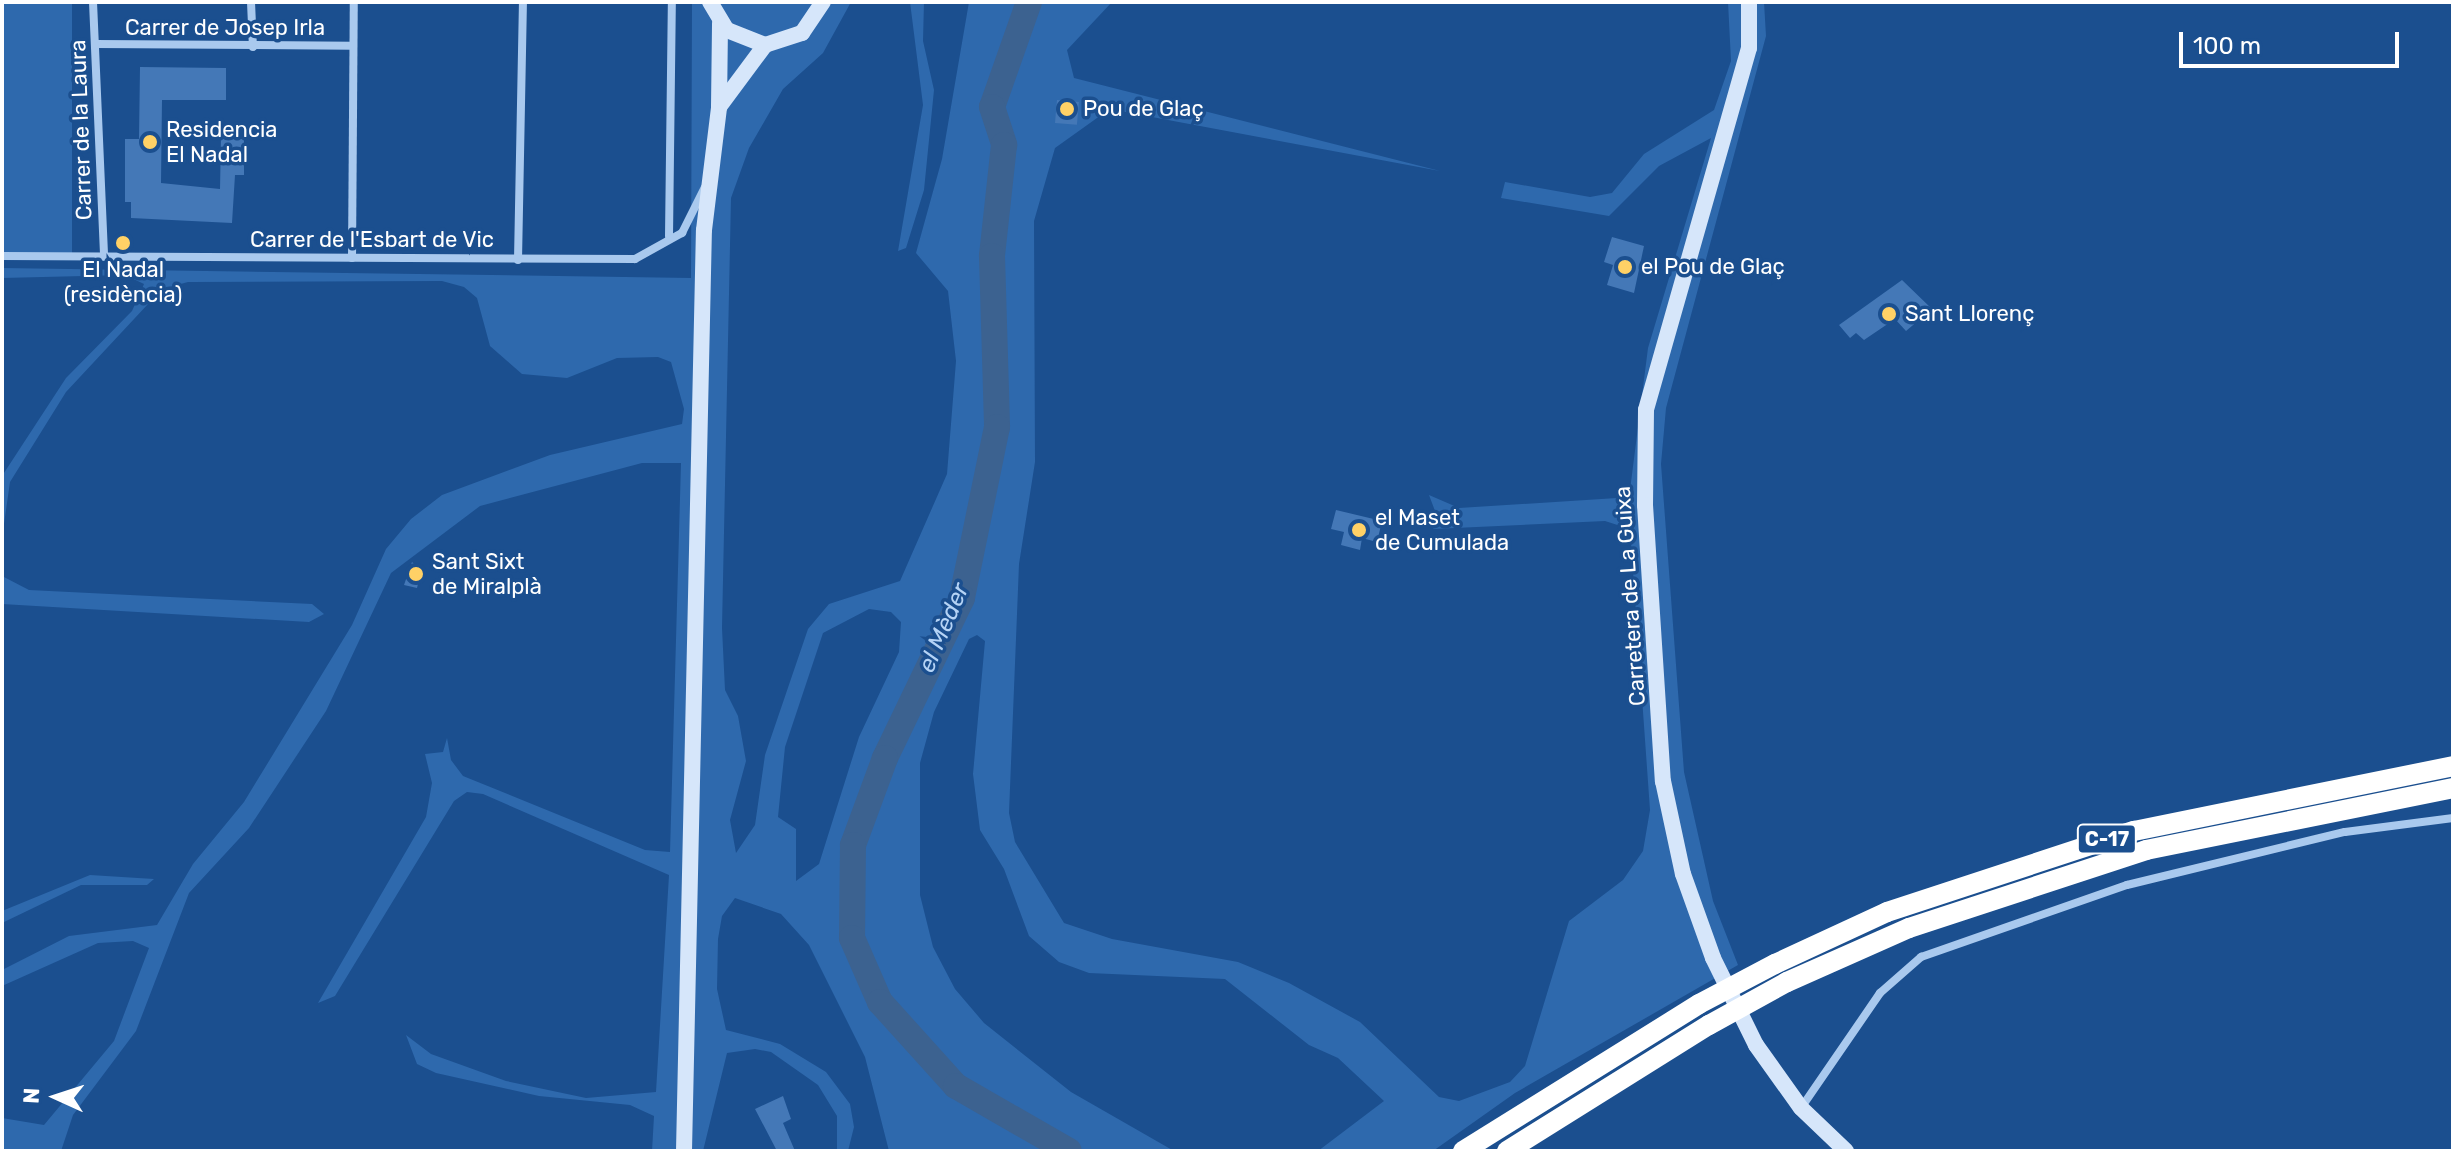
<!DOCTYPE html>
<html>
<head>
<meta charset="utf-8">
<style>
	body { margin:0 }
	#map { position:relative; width:2455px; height:1153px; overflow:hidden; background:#1b4f8f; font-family:Rubik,sans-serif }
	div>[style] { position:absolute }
	.green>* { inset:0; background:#2e69ad; transform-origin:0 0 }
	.river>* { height:26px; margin:-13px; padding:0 13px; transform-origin:13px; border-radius:13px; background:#3c6290 }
	.building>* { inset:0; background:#4478b7; transform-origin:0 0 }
	.street>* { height:8px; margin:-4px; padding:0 4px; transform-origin:4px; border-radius:4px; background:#a9c9ee }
	.secondary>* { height:16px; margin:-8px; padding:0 8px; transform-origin:8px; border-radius:8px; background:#d6e6fa }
	.highway>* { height:20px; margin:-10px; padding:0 10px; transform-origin:10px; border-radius:10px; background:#fff }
	.highway-bridge>* { height:20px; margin:-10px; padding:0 10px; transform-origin:10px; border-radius:10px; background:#fff }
	.dots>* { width:22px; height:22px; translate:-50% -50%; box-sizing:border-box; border:4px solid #1b4f8f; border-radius:50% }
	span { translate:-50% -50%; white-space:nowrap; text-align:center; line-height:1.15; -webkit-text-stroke:7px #1b4f8f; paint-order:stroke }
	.shield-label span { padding:2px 6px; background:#1b4f8f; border:2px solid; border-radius:6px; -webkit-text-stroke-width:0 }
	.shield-label { font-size:20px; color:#fff; font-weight:700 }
	.street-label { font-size:22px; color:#fff }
	.poi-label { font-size:22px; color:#fff }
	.left { translate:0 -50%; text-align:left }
	.water-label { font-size:24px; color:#b5d3f5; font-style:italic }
	.frame { position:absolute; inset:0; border:4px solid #fff; pointer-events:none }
	.north { position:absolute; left:16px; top:1057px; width:80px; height:80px; -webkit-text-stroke:6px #1b4f8f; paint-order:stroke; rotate:273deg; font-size:22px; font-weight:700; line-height:32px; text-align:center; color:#fff }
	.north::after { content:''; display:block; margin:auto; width:28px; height:36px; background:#fff; clip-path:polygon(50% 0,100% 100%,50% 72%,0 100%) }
	.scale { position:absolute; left:2179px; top:32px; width:220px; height:36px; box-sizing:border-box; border:4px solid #fff; border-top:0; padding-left:10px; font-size:24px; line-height:28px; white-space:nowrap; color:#fff; -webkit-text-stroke:6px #1b4f8f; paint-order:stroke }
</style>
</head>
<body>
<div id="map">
	<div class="green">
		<div style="left:2px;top:2px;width:70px;height:254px"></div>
		<div style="clip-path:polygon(evenodd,692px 2px,851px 2px,823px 53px,783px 89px,749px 148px,731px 198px,722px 628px,725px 690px,738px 716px,746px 761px,730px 820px,736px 853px,755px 825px,765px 755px,808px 629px,829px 604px,900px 581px,947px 474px,956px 361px,948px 291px,916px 253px,942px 159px,969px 2px,1112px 2px,1067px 50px,1074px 78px,1440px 171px,1120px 111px,1097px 118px,1055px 148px,1034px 221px,1035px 462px,1019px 564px,1009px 813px,1015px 842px,1064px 923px,1112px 939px,1238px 962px,1289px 983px,1360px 1022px,1439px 1097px,1459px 1101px,1510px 1082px,1525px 1066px,1569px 921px,1623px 880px,1643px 851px,1650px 810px,1630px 529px,1605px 521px,1433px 529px,1438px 519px,1429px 495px,1459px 508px,1617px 498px,1630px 490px,1648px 348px,1711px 138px,1659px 166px,1609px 216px,1501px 198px,1505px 182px,1590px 197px,1612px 193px,1644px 154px,1714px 110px,1731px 61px,1728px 2px,1764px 2px,1766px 36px,1666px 408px,1661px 464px,1684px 772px,1713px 901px,1738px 965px,1515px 1093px,1433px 1151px,1318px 1151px,1384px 1101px,1338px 1058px,1309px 1045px,1225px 979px,1089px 973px,1059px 962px,1029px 936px,1004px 869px,980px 830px,973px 774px,985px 641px,977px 635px,969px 639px,934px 712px,920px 763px,920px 895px,933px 947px,955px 989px,984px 1023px,1071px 1092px,1174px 1151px,889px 1151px,865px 1057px,809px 945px,781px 914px,735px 898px,722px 916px,718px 939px,717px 989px,726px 1030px,780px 1044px,826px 1072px,850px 1104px,854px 1127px,848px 1151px,837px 1151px,837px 1116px,818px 1085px,771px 1052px,755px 1049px,727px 1053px,703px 1151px,652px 1151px,654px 1116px,630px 1105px,539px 1096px,436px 1073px,417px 1064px,406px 1035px,431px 1054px,506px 1081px,586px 1098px,656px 1092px,669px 875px,483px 794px,467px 792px,454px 801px,335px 996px,318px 1003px,426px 817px,432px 783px,425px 754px,443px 752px,447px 738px,451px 760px,463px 776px,645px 850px,670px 852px,681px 463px,642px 463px,480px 506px,391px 573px,326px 711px,249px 828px,189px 893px,136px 1031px,73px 1115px,61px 1151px,2px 1151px,2px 1118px,44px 1125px,114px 1041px,149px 948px,133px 941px,98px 943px,2px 986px,2px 970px,69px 936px,157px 925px,193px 864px,244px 802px,352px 625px,386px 549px,411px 519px,442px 495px,550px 455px,682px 424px,684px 409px,671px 362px,658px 357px,617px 358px,567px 378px,522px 374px,490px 346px,477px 298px,464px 287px,442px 281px,188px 282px,162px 289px,66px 392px,10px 482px,2px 538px,2px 476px,66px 378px,132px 311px,144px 284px,125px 275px,2px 278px,2px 268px,691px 278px,692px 2px,869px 609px,891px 612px,901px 622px,899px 652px,859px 737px,819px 864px,796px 881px,796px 829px,778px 817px,785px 747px,823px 633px,869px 609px)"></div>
		<div style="clip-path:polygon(910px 2px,924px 2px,923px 41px,934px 90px,924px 190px,906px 248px,898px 251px,923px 105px)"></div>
		<div style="clip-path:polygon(2px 576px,29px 590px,312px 604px,324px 614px,309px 622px,2px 604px)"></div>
		<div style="clip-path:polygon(90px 875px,154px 879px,147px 885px,81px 885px,2px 923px,2px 911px)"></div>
	</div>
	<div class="river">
		<div style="left:1029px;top:2px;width:111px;rotate:109.4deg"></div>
		<div style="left:992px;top:107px;width:40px;rotate:72deg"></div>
		<div style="left:1004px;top:145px;width:112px;rotate:96.2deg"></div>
		<div style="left:992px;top:256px;width:171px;rotate:88.3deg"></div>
		<div style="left:997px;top:427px;width:175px;rotate:101.6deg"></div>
		<div style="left:962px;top:598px;width:178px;rotate:115.7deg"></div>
		<div style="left:885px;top:758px;width:93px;rotate:110.2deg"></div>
		<div style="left:853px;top:845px;width:93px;rotate:90.6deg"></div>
		<div style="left:852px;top:938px;width:70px;rotate:66.4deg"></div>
		<div style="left:880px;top:1002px;width:113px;rotate:47.9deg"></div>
		<div style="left:956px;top:1086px;width:130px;rotate:29.9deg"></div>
	</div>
	<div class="building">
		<div style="clip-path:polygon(140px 67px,226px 68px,226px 100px,162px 100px,161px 183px,220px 189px,221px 135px,244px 136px,244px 175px,235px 175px,232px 223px,131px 218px,131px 202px,125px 202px,125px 139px,139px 139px)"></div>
		<div style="left:1057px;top:100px;width:22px;height:23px;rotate:5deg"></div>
		<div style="clip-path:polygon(1612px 237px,1644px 246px,1634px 293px,1607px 285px,1613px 265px,1604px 262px)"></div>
		<div style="clip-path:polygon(1902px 280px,1932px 309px,1906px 331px,1895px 319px,1864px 340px,1856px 333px,1850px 338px,1839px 325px)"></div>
		<div style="clip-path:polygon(1336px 510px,1382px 521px,1377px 542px,1362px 538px,1360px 550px,1341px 545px,1344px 532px,1331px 529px)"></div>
		<div style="clip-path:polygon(412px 562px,421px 571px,417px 588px,404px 585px)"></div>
		<div style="clip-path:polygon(783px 1096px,791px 1119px,783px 1123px,795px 1151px,777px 1151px,755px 1109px)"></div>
	</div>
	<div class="street">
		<div style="left:93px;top:2px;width:255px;rotate:87.5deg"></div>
		<div style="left:251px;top:2px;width:45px;rotate:87.5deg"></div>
		<div style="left:95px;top:44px;width:258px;rotate:0.4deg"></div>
		<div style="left:669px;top:236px;width:234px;rotate:-89.3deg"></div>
		<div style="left:2px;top:256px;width:633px;rotate:0.27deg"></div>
		<div style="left:635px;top:259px;width:54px;rotate:-29deg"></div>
		<div style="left:682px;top:233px;width:51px;rotate:-63.4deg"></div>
		<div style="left:352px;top:258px;width:256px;rotate:-89.6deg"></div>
		<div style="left:518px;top:260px;width:258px;rotate:-88.9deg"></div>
		<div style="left:1801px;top:1108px;width:140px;rotate:-55.5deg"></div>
		<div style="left:1880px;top:993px;width:55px;rotate:-41.3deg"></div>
		<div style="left:1921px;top:957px;width:218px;rotate:-19.3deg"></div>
		<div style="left:2127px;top:885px;width:224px;rotate:-13.7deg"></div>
		<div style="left:2345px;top:832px;width:109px;rotate:-7.4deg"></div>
	</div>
	<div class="secondary">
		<div style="left:710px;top:2px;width:33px;rotate:59deg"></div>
		<div style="left:727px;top:30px;width:41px;rotate:21.5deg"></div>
		<div style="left:765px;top:45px;width:39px;rotate:-18deg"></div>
		<div style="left:802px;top:33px;width:37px;rotate:-56deg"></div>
		<div style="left:1749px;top:2px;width:46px;rotate:90deg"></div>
		<div style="left:1749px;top:48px;width:376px;rotate:105.9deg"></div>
		<div style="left:1646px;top:410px;width:95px;rotate:90.6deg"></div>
		<div style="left:1645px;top:505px;width:277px;rotate:86.3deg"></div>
		<div style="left:1663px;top:781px;width:95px;rotate:77.9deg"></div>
		<div style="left:1683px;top:874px;width:89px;rotate:70.3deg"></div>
		<div style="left:1713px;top:958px;width:97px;rotate:63.7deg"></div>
		<div style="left:1756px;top:1045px;width:77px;rotate:54.5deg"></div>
		<div style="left:1801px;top:1108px;width:62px;rotate:43.7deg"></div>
		<div style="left:719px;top:107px;width:77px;rotate:-53.4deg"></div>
		<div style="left:684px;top:1151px;width:921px;rotate:-88.76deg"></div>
		<div style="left:704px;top:230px;width:124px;rotate:-83deg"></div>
		<div style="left:719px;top:107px;width:84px;rotate:-89.3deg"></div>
	</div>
	<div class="highway">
		<div style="left:1775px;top:964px;width:123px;rotate:-24.9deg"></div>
		<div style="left:1887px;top:912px;width:260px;rotate:-18.2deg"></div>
		<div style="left:2134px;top:831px;width:326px;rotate:-11.5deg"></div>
		<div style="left:1787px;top:982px;width:133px;rotate:-23.9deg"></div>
		<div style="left:1909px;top:928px;width:250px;rotate:-18.2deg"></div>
		<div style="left:2146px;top:850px;width:313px;rotate:-11.4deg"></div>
		<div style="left:1463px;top:1151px;width:278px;rotate:-31.9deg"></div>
		<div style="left:1507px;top:1151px;width:238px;rotate:-32deg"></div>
	</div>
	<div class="highway-bridge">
		<div style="left:1699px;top:1004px;width:86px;rotate:-27.8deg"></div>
		<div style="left:1709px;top:1025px;width:89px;rotate:-28.9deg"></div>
	</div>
	<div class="dots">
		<div style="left:1067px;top:109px;background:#ffd166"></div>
		<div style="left:150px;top:142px;background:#ffd166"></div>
		<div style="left:123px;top:243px;background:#ffd166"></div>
		<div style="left:1625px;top:267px;background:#ffd166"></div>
		<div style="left:1889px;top:314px;background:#ffd166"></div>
		<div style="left:1359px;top:530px;background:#ffd166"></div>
		<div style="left:416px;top:574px;background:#ffd166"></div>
	</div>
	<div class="shield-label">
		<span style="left:2107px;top:839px">C-17</span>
	</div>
	<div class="street-label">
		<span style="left:225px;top:28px">Carrer de Josep Irla</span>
		<span style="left:81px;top:130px;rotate:-92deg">Carrer de la Laura</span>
		<span style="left:372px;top:240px">Carrer de l'Esbart de Vic</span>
		<span style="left:1630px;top:596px;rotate:-94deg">Carretera de La Guixa</span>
	</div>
	<div class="poi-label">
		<span class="left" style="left:1083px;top:109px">Pou de Glaç</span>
		<span class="left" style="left:166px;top:142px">Residencia<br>El Nadal</span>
		<span class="left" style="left:1641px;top:267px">el Pou de Glaç</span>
		<span style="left:123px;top:282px">El Nadal<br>(residència)</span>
		<span class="left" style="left:1905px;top:314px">Sant Llorenç</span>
		<span class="left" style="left:1375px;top:530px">el Maset<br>de Cumulada</span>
		<span class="left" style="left:432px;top:574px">Sant Sixt<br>de Miralplà</span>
	</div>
	<div class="water-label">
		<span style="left:944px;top:628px;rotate:-67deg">el Mèder</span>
	</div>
	<div class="frame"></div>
	<div class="north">N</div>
	<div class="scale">100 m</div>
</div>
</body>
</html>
